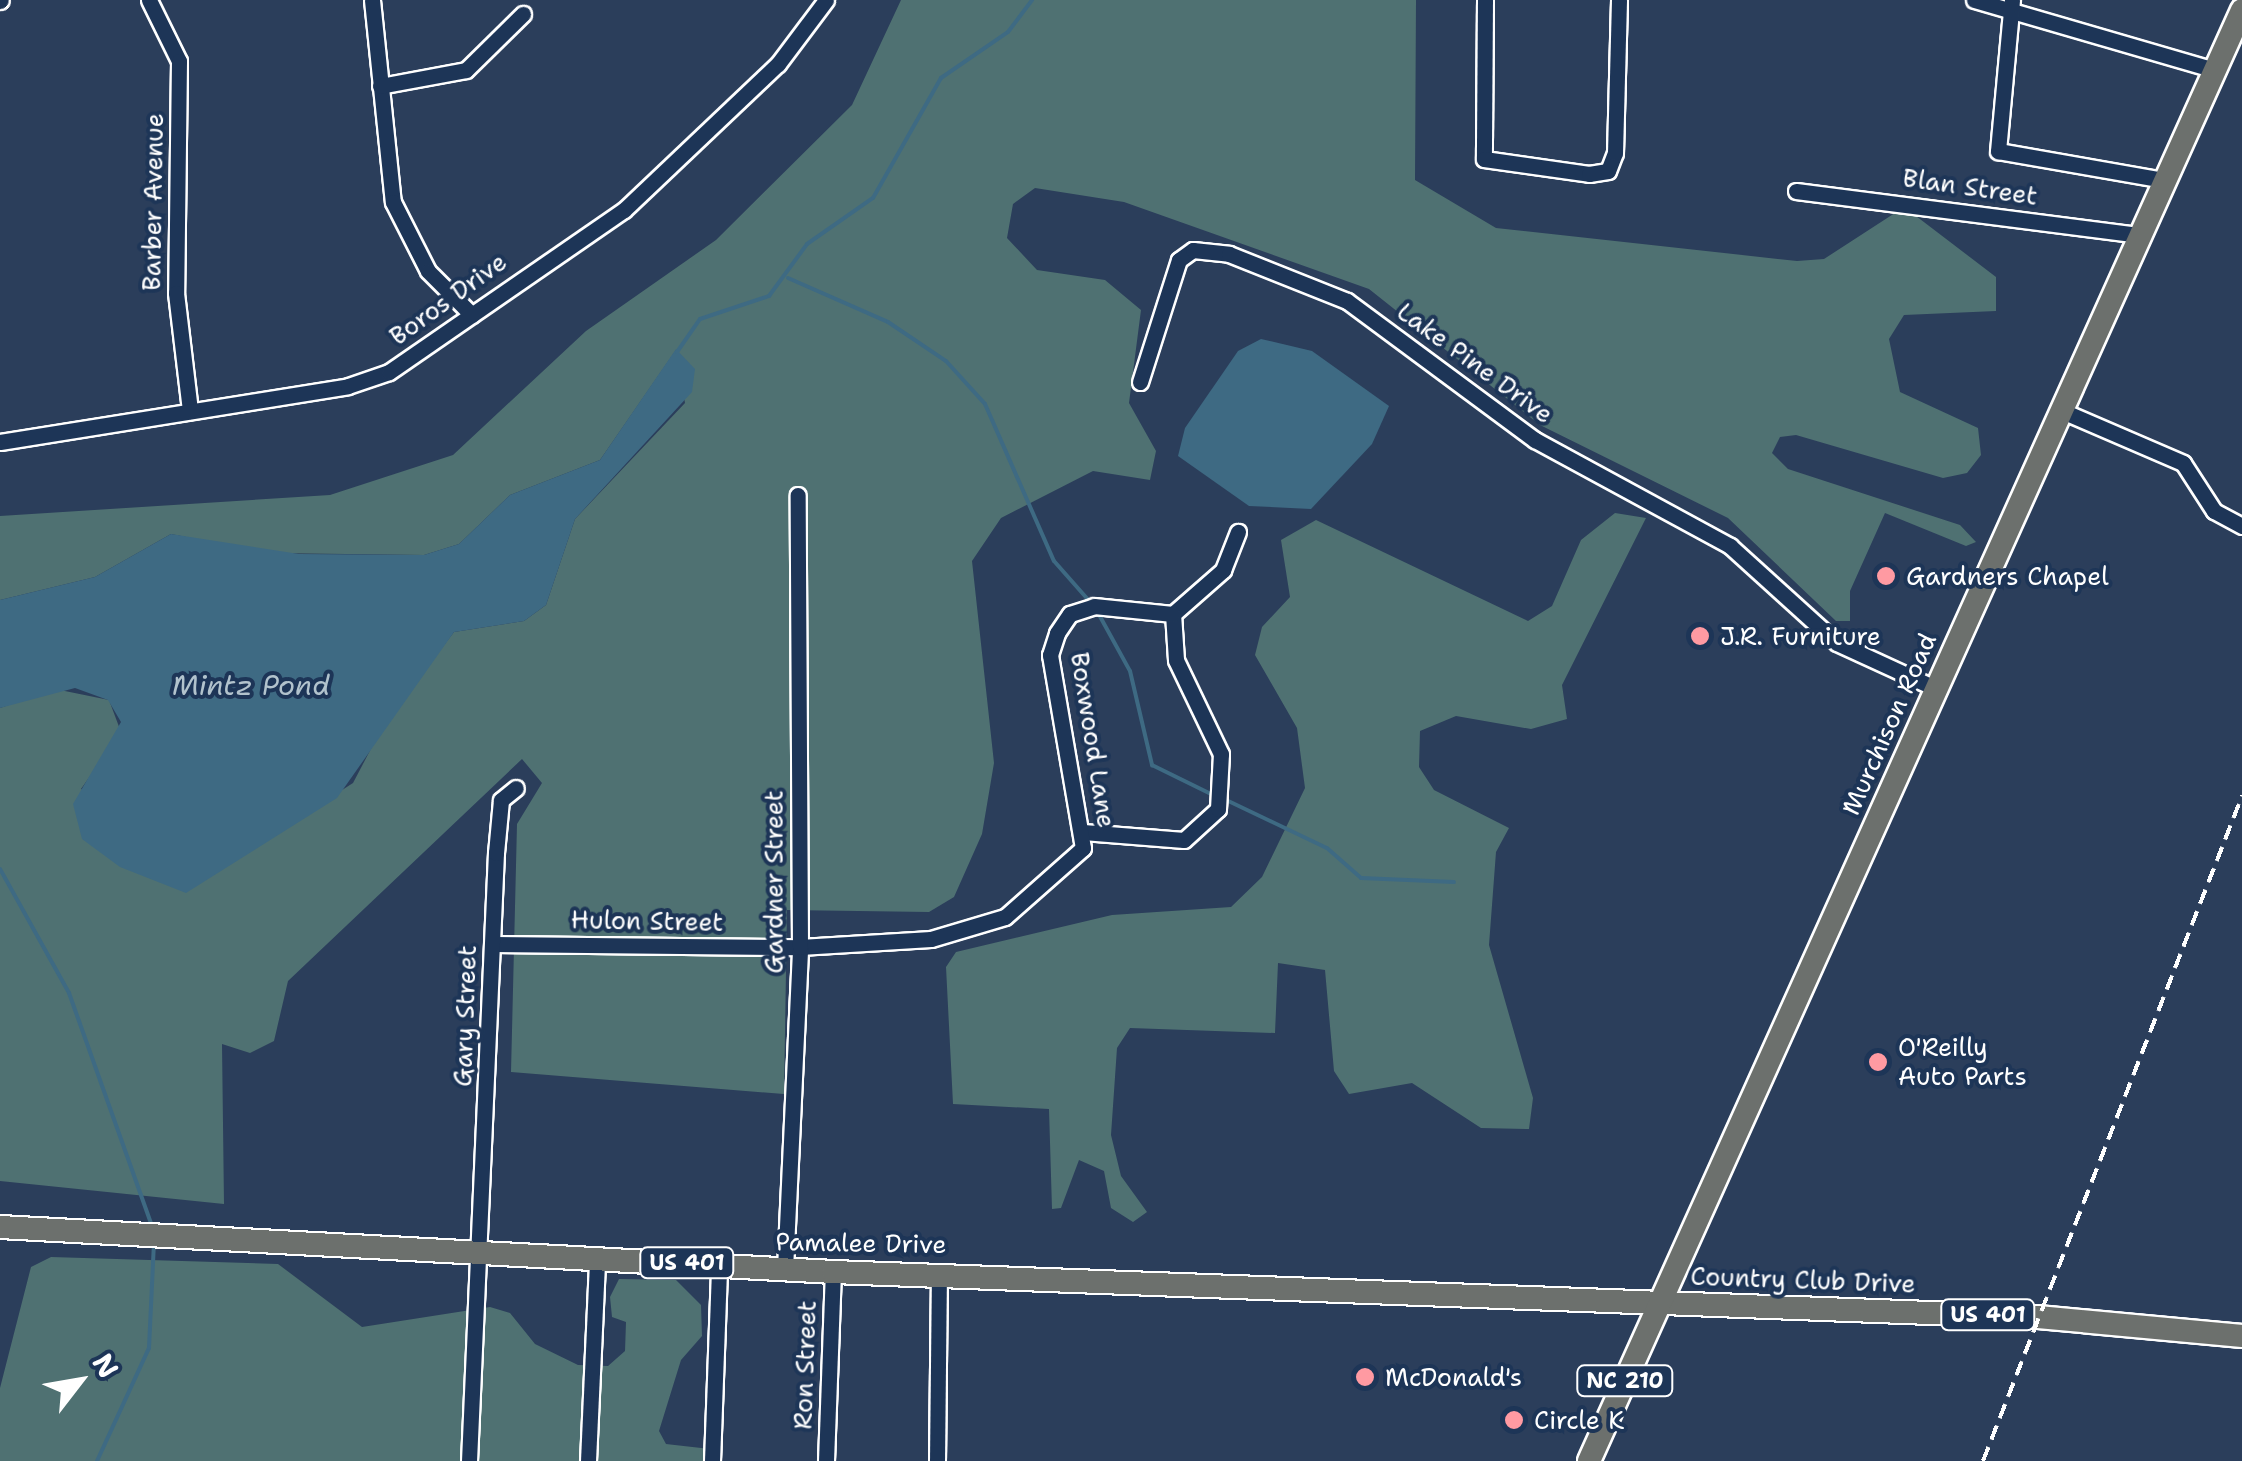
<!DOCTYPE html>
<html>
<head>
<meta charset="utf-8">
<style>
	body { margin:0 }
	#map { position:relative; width:2242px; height:1461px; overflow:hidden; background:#2b3e5b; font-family:"Shantell Sans",sans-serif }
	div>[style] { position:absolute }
	.green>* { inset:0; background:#4f7172 }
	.water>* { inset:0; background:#3e6a83 }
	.stream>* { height:4px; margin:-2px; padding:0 2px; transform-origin:2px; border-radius:2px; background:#3e6a83 }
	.roads { filter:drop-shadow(2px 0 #fff) drop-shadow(-2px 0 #fff) drop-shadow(0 2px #fff) drop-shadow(0 -2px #fff) }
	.minor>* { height:15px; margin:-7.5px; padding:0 7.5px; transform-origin:7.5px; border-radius:7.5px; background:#1d3557 }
	.primary>* { height:22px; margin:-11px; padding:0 11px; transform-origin:11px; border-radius:11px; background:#6c706d }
	.rail>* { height:4px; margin-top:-2px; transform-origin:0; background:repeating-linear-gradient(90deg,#fff 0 15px,transparent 0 23px) }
	.dots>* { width:28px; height:28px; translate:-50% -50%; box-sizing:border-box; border:5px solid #1d3557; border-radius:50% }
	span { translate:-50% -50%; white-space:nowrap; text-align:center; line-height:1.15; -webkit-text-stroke:8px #1d3557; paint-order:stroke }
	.shield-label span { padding:2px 8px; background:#1d3557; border:2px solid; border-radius:8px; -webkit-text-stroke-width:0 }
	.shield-label { font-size:22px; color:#fff; font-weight:700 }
	.street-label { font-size:25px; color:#fff }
	.poi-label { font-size:25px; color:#fff }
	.left { translate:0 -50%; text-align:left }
	.water-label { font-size:28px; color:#b2c3cd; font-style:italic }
	.north { position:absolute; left:30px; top:1331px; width:100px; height:100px; -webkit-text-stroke:8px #1d3557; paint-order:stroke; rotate:59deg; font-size:28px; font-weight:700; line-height:40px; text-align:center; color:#fff }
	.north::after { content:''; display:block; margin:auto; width:35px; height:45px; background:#fff; clip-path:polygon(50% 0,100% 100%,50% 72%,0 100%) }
</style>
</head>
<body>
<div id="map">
	<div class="green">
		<div style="clip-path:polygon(901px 0,1416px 0,1415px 180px,1496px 228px,1797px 261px,1824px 259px,1898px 211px,1916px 216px,1996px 277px,1996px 311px,1904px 315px,1889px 339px,1900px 392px,1978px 428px,1981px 455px,1967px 473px,1943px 478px,1796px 435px,1780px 437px,1772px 453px,1788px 469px,1960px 525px,1976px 542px,1966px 546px,1885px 513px,1850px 591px,1850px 621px,1836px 621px,1728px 518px,1540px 425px,1369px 289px,1124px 202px,1035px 188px,1013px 204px,1007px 238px,1037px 270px,1105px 280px,1141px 310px,1129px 403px,1156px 451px,1150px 480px,1093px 471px,1001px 518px,972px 561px,994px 763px,982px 834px,954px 897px,929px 912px,787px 910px,784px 1094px,511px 1072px,517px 824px,542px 783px,522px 759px,288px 981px,274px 1041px,250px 1053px,222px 1044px,224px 1204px,0 1181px,0 708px,55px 689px,109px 700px,121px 732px,81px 789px,235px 859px,353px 783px,385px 722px,454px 632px,524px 621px,546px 605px,575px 519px,685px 403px,676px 350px,600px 460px,510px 495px,459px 544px,424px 555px,268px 553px,171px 534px,95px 577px,0 600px,0 516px,330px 495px,453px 455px,586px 331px,716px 240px,852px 105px)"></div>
		<div style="clip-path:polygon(1615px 513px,1646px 518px,1562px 685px,1567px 719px,1531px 729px,1456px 716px,1420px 731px,1419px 767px,1434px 790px,1509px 828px,1496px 852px,1489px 945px,1533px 1098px,1529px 1129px,1481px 1128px,1412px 1083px,1349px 1094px,1334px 1071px,1325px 970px,1278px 963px,1275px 1033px,1130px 1028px,1117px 1048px,1111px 1135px,1121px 1176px,1147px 1212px,1133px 1222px,1111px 1208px,1104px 1171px,1079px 1160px,1061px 1208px,1052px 1209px,1049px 1109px,953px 1104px,946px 967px,956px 952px,1112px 915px,1231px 907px,1262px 877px,1305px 788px,1297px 728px,1255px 655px,1262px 627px,1290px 597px,1281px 540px,1316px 520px,1528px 621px,1552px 606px,1581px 540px)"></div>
		<div style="clip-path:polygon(51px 1257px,278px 1264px,362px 1327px,490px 1307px,510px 1313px,535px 1344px,578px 1365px,608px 1366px,625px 1351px,626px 1322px,612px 1317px,610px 1297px,619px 1279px,676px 1280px,701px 1305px,702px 1336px,681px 1360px,659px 1431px,666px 1444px,710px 1449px,709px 1461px,0 1461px,0 1388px,31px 1267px)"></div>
	</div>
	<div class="water">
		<div style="clip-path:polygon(1261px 339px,1312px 351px,1389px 406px,1372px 444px,1311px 509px,1249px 506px,1178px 456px,1185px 428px,1238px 351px)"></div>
		<div style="clip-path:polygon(676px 349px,695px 369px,692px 392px,575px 519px,546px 605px,524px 621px,454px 632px,337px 798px,186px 893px,120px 867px,82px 839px,73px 804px,121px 722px,108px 700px,75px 688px,0 708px,0 600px,95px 577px,171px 534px,299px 554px,424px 555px,459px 544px,510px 495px,600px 460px)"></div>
	</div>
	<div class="stream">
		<div style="left:788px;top:278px;width:109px;rotate:23.7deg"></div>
		<div style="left:888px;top:322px;width:70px;rotate:33.9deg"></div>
		<div style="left:946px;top:361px;width:58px;rotate:47.8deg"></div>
		<div style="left:985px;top:404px;width:171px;rotate:66.3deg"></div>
		<div style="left:1054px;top:561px;width:56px;rotate:48.6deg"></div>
		<div style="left:677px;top:352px;width:40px;rotate:-55.1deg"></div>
		<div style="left:700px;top:319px;width:73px;rotate:-18.4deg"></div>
		<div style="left:769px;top:296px;width:64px;rotate:-53.8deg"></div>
		<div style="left:807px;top:244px;width:80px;rotate:-34.9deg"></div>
		<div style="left:873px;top:198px;width:138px;rotate:-60.5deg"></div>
		<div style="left:941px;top:78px;width:81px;rotate:-34.5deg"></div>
		<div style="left:1008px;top:32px;width:40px;rotate:-53deg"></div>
		<div style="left:1097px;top:611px;width:68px;rotate:61.2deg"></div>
		<div style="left:1130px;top:671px;width:97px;rotate:76.8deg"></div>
		<div style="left:1152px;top:765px;width:68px;rotate:26.2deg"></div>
		<div style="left:1222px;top:798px;width:116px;rotate:25.5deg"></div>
		<div style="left:1327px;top:848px;width:45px;rotate:41.4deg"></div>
		<div style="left:1361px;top:878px;width:93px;rotate:2.5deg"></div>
		<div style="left:0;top:869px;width:142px;rotate:60.9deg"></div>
		<div style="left:69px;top:993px;width:251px;rotate:70.4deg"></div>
		<div style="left:97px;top:1461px;width:124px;rotate:-65.3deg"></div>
		<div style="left:149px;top:1348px;width:105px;rotate:-87.3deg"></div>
	</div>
	<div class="roads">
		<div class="minor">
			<div style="left:149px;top:0;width:68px;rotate:63.8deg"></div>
			<div style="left:179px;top:61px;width:232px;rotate:90.7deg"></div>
			<div style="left:176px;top:293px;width:119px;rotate:83.2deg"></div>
			<div style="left:372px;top:0;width:203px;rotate:84.1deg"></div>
			<div style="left:393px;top:202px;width:77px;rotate:63.1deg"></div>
			<div style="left:428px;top:271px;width:62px;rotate:45deg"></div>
			<div style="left:1485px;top:0;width:159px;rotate:90.4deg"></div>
			<div style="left:1484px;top:159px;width:106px;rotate:8.1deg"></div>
			<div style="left:1589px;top:174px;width:19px;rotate:-9deg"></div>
			<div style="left:1608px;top:171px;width:19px;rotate:-69deg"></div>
			<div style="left:1615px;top:153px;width:153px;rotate:-88.5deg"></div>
			<div style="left:1974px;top:0;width:251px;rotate:16.2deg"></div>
			<div style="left:2012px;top:0;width:152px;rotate:95.3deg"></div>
			<div style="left:1998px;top:151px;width:169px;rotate:9.9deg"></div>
			<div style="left:0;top:1px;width:1px;rotate:-45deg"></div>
			<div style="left:380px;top:86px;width:87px;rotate:-10.5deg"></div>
			<div style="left:466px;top:70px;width:80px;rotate:-44.5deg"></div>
			<div style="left:1796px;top:191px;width:345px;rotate:7.3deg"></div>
			<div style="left:1140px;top:382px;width:128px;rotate:-72.3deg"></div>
			<div style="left:1179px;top:260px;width:17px;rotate:-36deg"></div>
			<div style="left:1193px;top:250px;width:36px;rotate:6deg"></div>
			<div style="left:1229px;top:254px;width:127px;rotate:21.7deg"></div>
			<div style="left:1347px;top:301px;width:234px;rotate:36.5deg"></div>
			<div style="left:1535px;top:440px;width:222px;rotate:28.5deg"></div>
			<div style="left:1730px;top:546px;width:144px;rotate:42.2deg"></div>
			<div style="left:1837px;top:643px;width:108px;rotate:24.7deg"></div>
			<div style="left:2060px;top:410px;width:134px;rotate:23.3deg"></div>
			<div style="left:2183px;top:463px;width:57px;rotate:57.1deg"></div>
			<div style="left:2214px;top:511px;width:32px;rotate:28deg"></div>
			<div style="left:0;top:442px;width:352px;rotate:-9.1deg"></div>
			<div style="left:348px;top:386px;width:43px;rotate:-18.9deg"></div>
			<div style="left:389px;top:372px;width:285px;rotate:-34.6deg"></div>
			<div style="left:624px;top:210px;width:212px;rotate:-43.5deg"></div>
			<div style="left:778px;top:64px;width:80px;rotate:-53.1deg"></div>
			<div style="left:1173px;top:614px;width:67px;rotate:-41.3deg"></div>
			<div style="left:1223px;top:570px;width:41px;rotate:-68.5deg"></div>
			<div style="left:1083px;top:832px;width:101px;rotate:4.5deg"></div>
			<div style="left:1184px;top:840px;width:46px;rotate:-42.4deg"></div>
			<div style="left:1218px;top:809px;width:55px;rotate:-86.9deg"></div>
			<div style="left:1221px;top:754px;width:104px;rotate:-115.6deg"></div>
			<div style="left:1176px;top:660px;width:46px;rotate:-93.7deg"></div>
			<div style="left:493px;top:944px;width:307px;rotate:0.6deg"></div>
			<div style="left:800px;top:947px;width:131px;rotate:-3.5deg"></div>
			<div style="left:931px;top:939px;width:77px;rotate:-16.6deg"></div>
			<div style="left:1005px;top:917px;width:104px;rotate:-41.5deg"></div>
			<div style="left:1083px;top:848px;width:196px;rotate:-99.7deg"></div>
			<div style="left:1050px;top:655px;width:23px;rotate:-72deg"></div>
			<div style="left:1057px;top:633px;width:23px;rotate:-56deg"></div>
			<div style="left:1070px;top:614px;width:25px;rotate:-18deg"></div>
			<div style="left:1094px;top:606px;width:79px;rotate:5.8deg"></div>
			<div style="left:785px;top:1269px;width:322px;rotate:-87.3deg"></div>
			<div style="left:800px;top:947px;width:452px;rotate:-90.3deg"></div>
			<div style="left:469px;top:1461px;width:609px;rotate:-87.46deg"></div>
			<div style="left:496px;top:853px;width:53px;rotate:-84.6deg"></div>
			<div style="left:501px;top:800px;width:19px;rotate:-39deg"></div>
			<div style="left:588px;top:1461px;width:201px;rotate:-87.4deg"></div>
			<div style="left:712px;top:1461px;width:195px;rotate:-87.9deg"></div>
			<div style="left:826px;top:1461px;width:189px;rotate:-87.9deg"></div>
			<div style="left:937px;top:1461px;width:189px;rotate:-89.4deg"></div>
		</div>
		<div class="primary">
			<div style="left:0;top:1227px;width:834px;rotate:3.09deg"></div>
			<div style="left:833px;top:1272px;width:1206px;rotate:2.14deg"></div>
			<div style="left:2038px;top:1317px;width:205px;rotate:5.3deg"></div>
			<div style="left:1589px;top:1461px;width:1591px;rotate:-65.77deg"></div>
		</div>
	</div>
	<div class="rail">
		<div style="left:1983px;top:1461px;width:714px;rotate:-68.72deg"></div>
	</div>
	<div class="dots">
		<div style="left:1886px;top:576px;background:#ff9aa2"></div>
		<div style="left:1700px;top:636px;background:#ff9aa2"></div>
		<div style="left:1878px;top:1062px;background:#ff9aa2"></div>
		<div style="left:1365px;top:1377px;background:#ff9aa2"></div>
		<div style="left:1514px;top:1420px;background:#ff9aa2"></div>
	</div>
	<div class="shield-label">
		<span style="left:687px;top:1263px">US 401</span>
		<span style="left:1988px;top:1315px">US 401</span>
		<span style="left:1625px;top:1381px">NC 210</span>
	</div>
	<div class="street-label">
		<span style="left:1970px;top:187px;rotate:8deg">Blan Street</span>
		<span style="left:153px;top:202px;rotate:-89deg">Barber Avenue</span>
		<span style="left:448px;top:299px;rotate:-36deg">Boros Drive</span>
		<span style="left:1475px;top:363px;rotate:36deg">Lake Pine Drive</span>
		<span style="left:1889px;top:724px;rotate:-66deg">Murchison Road</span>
		<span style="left:1093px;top:740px;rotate:81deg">Boxwood Lane</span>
		<span style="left:774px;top:882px;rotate:-90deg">Gardner Street</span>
		<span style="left:647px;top:921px;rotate:1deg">Hulon Street</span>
		<span style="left:465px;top:1016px;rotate:-88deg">Gary Street</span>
		<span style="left:861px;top:1243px;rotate:1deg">Pamalee Drive</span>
		<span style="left:1803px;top:1280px;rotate:2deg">Country Club Drive</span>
		<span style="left:805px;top:1365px;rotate:-88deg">Ron Street</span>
	</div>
	<div class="poi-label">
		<span class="left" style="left:1906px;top:576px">Gardners Chapel</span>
		<span class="left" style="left:1720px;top:636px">J.R. Furniture</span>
		<span class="left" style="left:1898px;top:1062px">O'Reilly<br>Auto Parts</span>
		<span class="left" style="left:1385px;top:1377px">McDonald's</span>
		<span class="left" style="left:1534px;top:1420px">Circle K</span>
	</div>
	<div class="water-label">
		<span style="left:251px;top:685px">Mintz Pond</span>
	</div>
	<div class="north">N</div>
</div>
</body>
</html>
